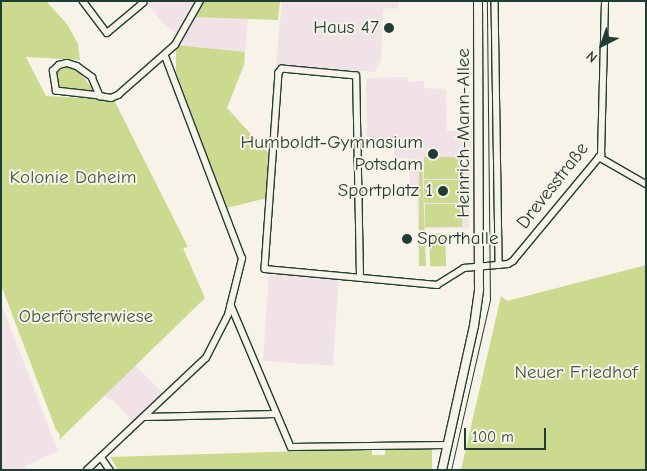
<!DOCTYPE html>
<html>
<head>
<meta charset="utf-8">
<style>
	body { margin:0 }
	#map { position:relative; width:647px; height:471px; overflow:hidden; background:#f7f3e8; font-family:"Comic Neue",sans-serif }
	div>[style] { position:absolute }
	.built>* { inset:0; background:#f0e2e6; transform-origin:0 0 }
	.green>* { inset:0; background:#cbda8e; transform-origin:0 0 }
	.roads { filter:drop-shadow(1px 0 #1f3d34) drop-shadow(-1px 0 #1f3d34) drop-shadow(0 1px #1f3d34) drop-shadow(0 -1px #1f3d34) }
	.minor>* { height:5.5px; margin:-2.75px; padding:0 2.75px; transform-origin:2.75px; border-radius:2.75px; background:#f7f3e8 }
	.major>* { height:8px; margin:-4px; padding:0 4px; transform-origin:4px; border-radius:4px; background:#f7f3e8 }
	.tram>* { height:1px; margin:-0.5px; padding:0 0.5px; transform-origin:0.5px; border-radius:0.5px; background:#1f3d34 }
	.dots>* { width:14px; height:14px; translate:-50% -50%; box-sizing:border-box; border:2px solid #f7f3e8; border-radius:50% }
	span { translate:-50% -50%; white-space:nowrap; text-align:center; line-height:1.15; -webkit-text-stroke:4px #f7f3e8; paint-order:stroke }
	.poi-label { font-size:19px; color:#1f3d34 }
	.right { translate:-100% -50%; text-align:right }
	.left { translate:0 -50%; text-align:left }
	.street-label { font-size:19px; color:#1f3d34 }
	.park-label { font-size:19px; color:#415c46 }
	.frame { position:absolute; inset:0; border:2px solid #1f3d34; pointer-events:none }
	.north { position:absolute; left:577px; top:20px; width:50px; height:50px; -webkit-text-stroke:4px #f7f3e8; paint-order:stroke; rotate:221deg; font-size:14px; font-weight:700; line-height:20px; text-align:center; color:#1f3d34 }
	.north::after { content:''; display:block; margin:auto; width:18px; height:22px; background:#1f3d34; clip-path:polygon(50% 0,100% 100%,50% 72%,0 100%) }
	.scale { position:absolute; left:464px; top:428px; width:82px; height:22px; box-sizing:border-box; border:2px solid #1f3d34; border-top:0; padding-left:6px; font-size:15px; line-height:18px; white-space:nowrap; color:#1f3d34; -webkit-text-stroke:4px #f7f3e8; paint-order:stroke }
</style>
</head>
<body>
<div id="map">
	<div class="built">
		<div style="clip-path:polygon(144px 1px,197px 1px,179px 34px,166px 26px)"></div>
		<div style="clip-path:polygon(282px 1px,398px 1px,398px 9px,385px 8px,383px 11px,381px 60px,375px 72px,276px 65px)"></div>
		<div style="clip-path:polygon(193px 17px,248px 19px,245px 52px,176px 45px)"></div>
		<div style="clip-path:polygon(407px 77px,408px 82px,424px 81px,424px 88px,446px 89px,447px 131px,472px 131px,469px 228px,418px 229px,417px 193px,410px 193px,409px 158px,394px 158px,394px 149px,367px 149px,366px 78px)"></div>
		<div style="left:269px;top:274px;width:70px;height:87px;rotate:4deg"></div>
		<div style="clip-path:polygon(1px 303px,58px 451px,25px 466px,27px 470px,1px 470px)"></div>
		<div style="clip-path:polygon(134px 364px,165px 395px,133px 421px,113px 400px,111px 401px,104px 395px)"></div>
	</div>
	<div class="green">
		<div style="clip-path:polygon(1px 1px,46px 1px,67px 24px,78px 44px,80px 60px,26px 57px,46px 96px,114px 100px,188px 247px,183px 248px,205px 298px,59px 440px,60px 434px,56px 430px,1px 285px)"></div>
		<div style="clip-path:polygon(201px 1px,280px 1px,278px 20px,193px 17px)"></div>
		<div style="clip-path:polygon(176px 45px,245px 52px,244px 65px,227px 108px,268px 153px,267px 198px,226px 208px,176px 72px)"></div>
		<div style="clip-path:polygon(67px 66px,77px 69px,95px 92px,60px 89px,55px 74px)"></div>
		<div style="left:424px;top:157px;width:37px;height:22px"></div>
		<div style="clip-path:polygon(419px 161px,422px 161px,426px 266px,419px 266px)"></div>
		<div style="left:424px;top:180px;width:37px;height:23px"></div>
		<div style="left:462px;top:204px;width:23px;height:37px;rotate:90deg"></div>
		<div style="left:445px;top:233px;width:33px;height:16px;rotate:88deg"></div>
		<div style="clip-path:polygon(646px 265px,646px 470px,461px 470px,501px 296px,507px 301px)"></div>
		<div style="clip-path:polygon(432px 447px,432px 470px,118px 470px,110px 457px,372px 449px,372px 455px,385px 455px,385px 449px)"></div>
	</div>
	<div class="roads">
		<div class="minor">
			<div style="left:83px;top:1px;width:40px;rotate:53deg"></div>
			<div style="left:107px;top:33px;width:47px;rotate:-39.8deg"></div>
			<div style="left:143px;top:3px;width:3px;rotate:-135deg"></div>
			<div style="left:495px;top:1px;width:264px;rotate:89.1deg"></div>
			<div style="left:100px;top:96px;width:44px;rotate:-173.5deg"></div>
			<div style="left:56px;top:91px;width:20px;rotate:-99deg"></div>
			<div style="left:53px;top:71px;width:8px;rotate:-45deg"></div>
			<div style="left:59px;top:65px;width:8px;rotate:-14deg"></div>
			<div style="left:67px;top:63px;width:10px;rotate:17deg"></div>
			<div style="left:77px;top:66px;width:19px;rotate:36deg"></div>
			<div style="left:92px;top:77px;width:21px;rotate:67deg"></div>
			<div style="left:100px;top:96px;width:11px;rotate:10deg"></div>
			<div style="left:111px;top:98px;width:8px;rotate:-23deg"></div>
			<div style="left:118px;top:95px;width:76px;rotate:-41.3deg"></div>
			<div style="left:175px;top:45px;width:51px;rotate:-60.4deg"></div>
			<div style="left:599px;top:157px;width:54px;rotate:29.9deg"></div>
			<div style="left:360px;top:277px;width:201px;rotate:-91.1deg"></div>
			<div style="left:356px;top:76px;width:74px;rotate:-174.6deg"></div>
			<div style="left:282px;top:69px;width:5px;rotate:127deg"></div>
			<div style="left:279px;top:73px;width:196px;rotate:94.1deg"></div>
			<div style="left:265px;top:269px;width:173px;rotate:5.3deg"></div>
			<div style="left:437px;top:285px;width:32px;rotate:-32deg"></div>
			<div style="left:464px;top:268px;width:44px;rotate:-5.2deg"></div>
			<div style="left:508px;top:264px;width:6px;rotate:-31deg"></div>
			<div style="left:513px;top:261px;width:138px;rotate:-50.3deg"></div>
			<div style="left:601px;top:155px;width:154px;rotate:-88.5deg"></div>
			<div style="left:231px;top:305px;width:154px;rotate:67.1deg"></div>
			<div style="left:291px;top:447px;width:155px;rotate:-0.7deg"></div>
			<div style="left:145px;top:417px;width:131px;rotate:-1.3deg"></div>
			<div style="left:101px;top:457px;width:16px;rotate:55deg"></div>
			<div style="left:87px;top:470px;width:163px;rotate:-43.3deg"></div>
			<div style="left:206px;top:358px;width:48px;rotate:-62.9deg"></div>
			<div style="left:228px;top:315px;width:58px;rotate:-76deg"></div>
			<div style="left:242px;top:259px;width:217px;rotate:-110.8deg"></div>
		</div>
		<div class="major">
			<div style="left:442px;top:470px;width:148px;rotate:-77.5deg"></div>
			<div style="left:474px;top:326px;width:37px;rotate:-82deg"></div>
			<div style="left:479px;top:289px;width:288px;rotate:-90.2deg"></div>
		</div>
	</div>
	<div class="tram">
		<div style="left:451px;top:470px;width:174px;rotate:-77.1deg"></div>
		<div style="left:490px;top:300px;width:299px;rotate:-90.6deg"></div>
	</div>
	<div class="dots">
		<div style="left:389px;top:28px;background:#1f3d34"></div>
		<div style="left:433px;top:154px;background:#1f3d34"></div>
		<div style="left:443px;top:191px;background:#1f3d34"></div>
		<div style="left:407px;top:239px;background:#1f3d34"></div>
	</div>
	<div class="poi-label">
		<span class="right" style="left:379px;top:28px">Haus 47</span>
		<span class="right" style="left:423px;top:154px">Humboldt-Gymnasium<br>Potsdam</span>
		<span class="right" style="left:433px;top:191px">Sportplatz 1</span>
		<span class="left" style="left:417px;top:239px">Sporthalle</span>
	</div>
	<div class="street-label">
		<span style="left:464px;top:133px;rotate:-90deg">Heinrich-Mann-Allee</span>
		<span style="left:553px;top:186px;rotate:-52deg">Drevesstraße</span>
	</div>
	<div class="park-label">
		<span style="left:73px;top:178px">Kolonie Daheim</span>
		<span style="left:86px;top:317px">Oberförsterwiese</span>
		<span style="left:576px;top:373px">Neuer Friedhof</span>
	</div>
	<div class="frame"></div>
	<div class="north">N</div>
	<div class="scale">100 m</div>
</div>
</body>
</html>
